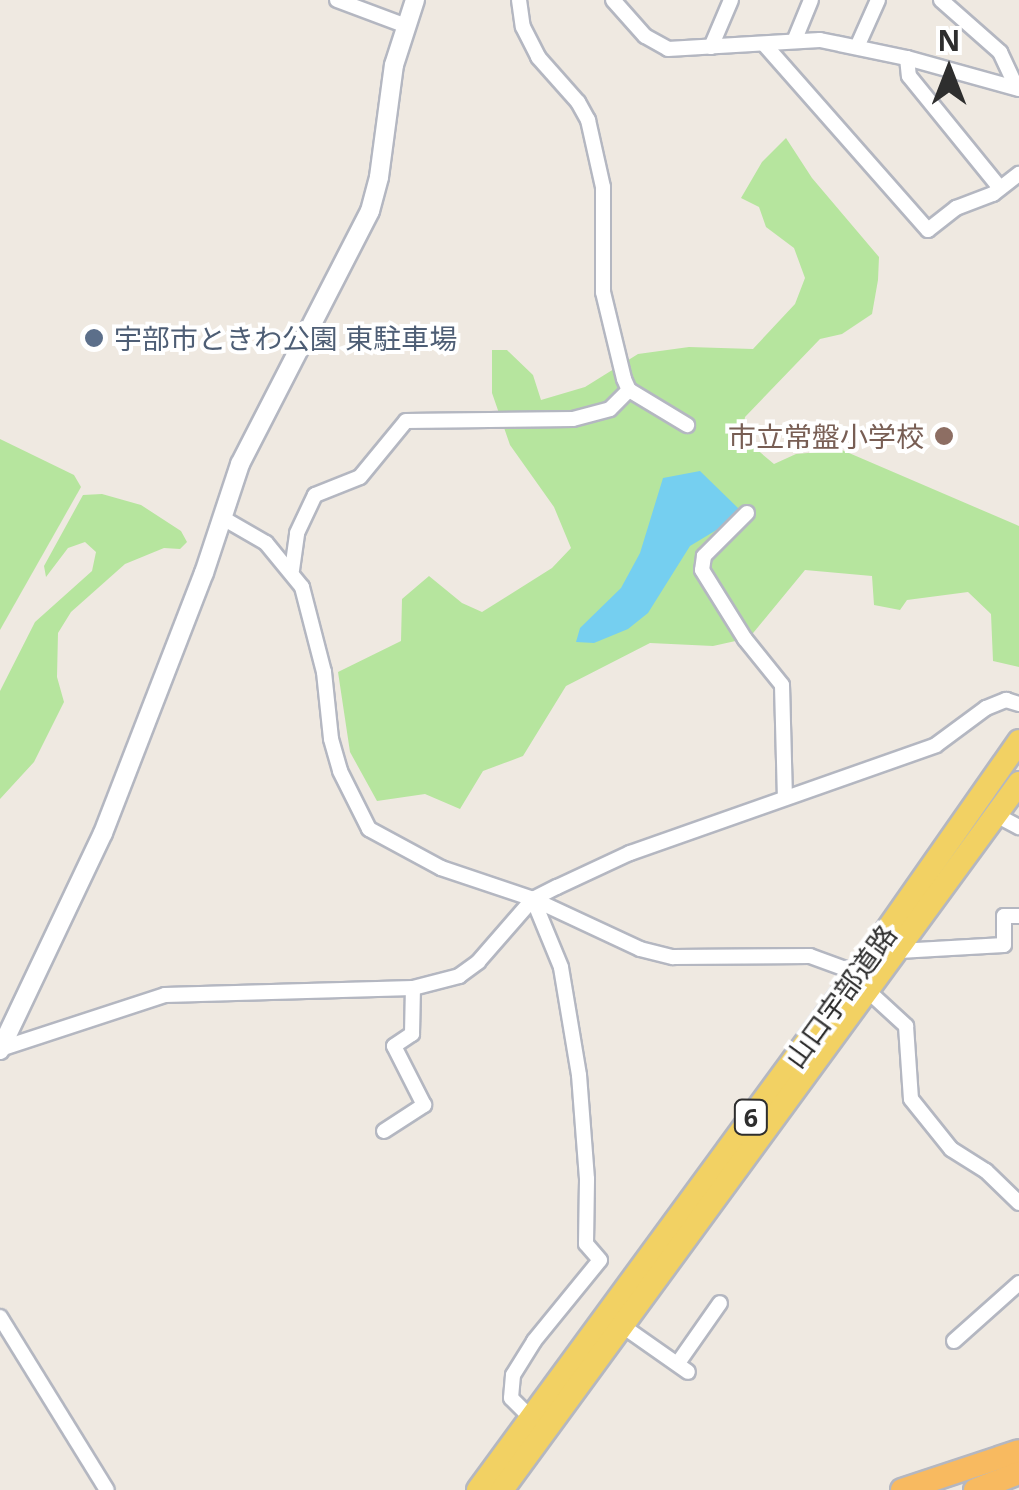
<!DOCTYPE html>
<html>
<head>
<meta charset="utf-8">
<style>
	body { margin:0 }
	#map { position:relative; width:1019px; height:1490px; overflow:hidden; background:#efe9e1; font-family:"Noto Sans","Noto Sans JP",sans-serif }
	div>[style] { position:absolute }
	.green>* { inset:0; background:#b6e59e }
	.water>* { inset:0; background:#75cff0 }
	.roads { filter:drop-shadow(2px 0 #b4b7c1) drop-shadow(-2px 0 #b4b7c1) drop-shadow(0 2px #b4b7c1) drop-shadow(0 -2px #b4b7c1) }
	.minor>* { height:14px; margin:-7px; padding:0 7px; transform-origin:7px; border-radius:7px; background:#fff }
	.tertiary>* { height:18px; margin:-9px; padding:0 9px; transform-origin:9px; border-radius:9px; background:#fff }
	.primary>* { height:22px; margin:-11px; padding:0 11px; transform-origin:11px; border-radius:11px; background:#f2d163 }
	.trunk>* { height:22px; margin:-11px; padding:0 11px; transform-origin:11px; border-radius:11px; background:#f8ba60 }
	.dots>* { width:28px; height:28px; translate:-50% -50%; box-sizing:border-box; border:5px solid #fff; border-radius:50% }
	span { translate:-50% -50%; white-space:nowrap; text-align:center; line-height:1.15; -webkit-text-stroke:8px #fff; paint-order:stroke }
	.shield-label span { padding:2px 8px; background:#fff; border:2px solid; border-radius:8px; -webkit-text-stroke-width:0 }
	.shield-label { font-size:25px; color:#2e2e2e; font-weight:700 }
	.service-label { font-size:28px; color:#4e5e75 }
	.left { translate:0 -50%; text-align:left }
	.education-label { font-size:28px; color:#785e54 }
	.right { translate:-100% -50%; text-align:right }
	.street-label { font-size:28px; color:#2e2e2e }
	.north { position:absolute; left:899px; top:20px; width:100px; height:100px; -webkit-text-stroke:8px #fff; paint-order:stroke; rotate:0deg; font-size:28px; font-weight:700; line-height:40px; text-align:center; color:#2e2e2e }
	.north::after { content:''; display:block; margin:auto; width:35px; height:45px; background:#2e2e2e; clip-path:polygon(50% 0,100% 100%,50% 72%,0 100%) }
</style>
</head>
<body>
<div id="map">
	<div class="green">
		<div style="clip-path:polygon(786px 138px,812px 178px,879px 257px,878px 280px,872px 314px,842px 334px,820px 339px,745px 417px,742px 437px,774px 464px,796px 454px,842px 450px,1019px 526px,1019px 667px,993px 661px,991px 614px,968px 592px,907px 600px,900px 610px,874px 605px,872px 576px,805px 570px,749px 638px,713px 646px,650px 643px,566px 686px,523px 756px,483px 771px,460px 809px,425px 794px,377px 801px,350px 752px,338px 672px,401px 641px,402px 599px,429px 576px,462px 603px,482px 612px,552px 568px,571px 548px,554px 507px,510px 445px,492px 393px,492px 350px,507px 350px,533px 375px,541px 400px,585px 387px,638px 354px,689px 347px,753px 349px,795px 304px,805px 278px,794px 248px,766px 227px,759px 207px,741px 198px,762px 162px)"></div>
		<div style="clip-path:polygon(0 439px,74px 475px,81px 487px,0 630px)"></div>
		<div style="clip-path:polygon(102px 494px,141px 505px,181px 531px,187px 542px,180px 549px,164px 548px,125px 564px,71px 612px,58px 633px,57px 677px,64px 702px,34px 762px,0 799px,0 691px,35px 622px,92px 571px,96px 552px,85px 542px,68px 548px,46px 577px,44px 566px,83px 495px)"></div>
	</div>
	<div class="water">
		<div style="clip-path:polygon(700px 471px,739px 509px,738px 517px,690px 546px,648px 613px,628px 629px,594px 643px,576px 642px,580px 628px,621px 588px,640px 553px,663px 478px)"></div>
	</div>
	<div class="roads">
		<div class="minor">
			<div style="left:337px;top:0;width:72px;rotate:20.5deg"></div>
			<div style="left:519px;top:0;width:27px;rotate:82deg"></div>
			<div style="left:523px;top:27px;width:34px;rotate:63deg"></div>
			<div style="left:538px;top:57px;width:60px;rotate:48.4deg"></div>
			<div style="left:578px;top:102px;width:21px;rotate:61deg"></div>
			<div style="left:588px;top:120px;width:69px;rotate:77.4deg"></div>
			<div style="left:603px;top:187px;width:105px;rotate:90deg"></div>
			<div style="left:603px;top:292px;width:89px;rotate:76.4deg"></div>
			<div style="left:624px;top:379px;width:12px;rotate:66deg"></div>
			<div style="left:629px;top:390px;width:68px;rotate:31.1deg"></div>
			<div style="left:613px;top:0;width:48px;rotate:48.4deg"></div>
			<div style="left:645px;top:36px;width:26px;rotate:29deg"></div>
			<div style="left:668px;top:49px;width:152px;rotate:-3.4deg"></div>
			<div style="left:820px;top:40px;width:89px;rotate:11.7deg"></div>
			<div style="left:907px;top:58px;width:116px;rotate:15.5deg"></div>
			<div style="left:941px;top:0;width:79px;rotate:41.4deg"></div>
			<div style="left:1000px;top:52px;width:40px;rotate:65deg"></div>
			<div style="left:795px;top:39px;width:42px;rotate:-67.7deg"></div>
			<div style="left:764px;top:44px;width:248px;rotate:48.6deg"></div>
			<div style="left:928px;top:230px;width:36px;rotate:-38deg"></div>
			<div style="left:956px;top:208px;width:40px;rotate:-21deg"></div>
			<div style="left:993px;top:194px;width:33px;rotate:-38deg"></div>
			<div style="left:711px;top:47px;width:51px;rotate:-66.9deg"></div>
			<div style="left:857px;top:47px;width:51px;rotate:-65.9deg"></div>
			<div style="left:907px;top:58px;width:18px;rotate:84deg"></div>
			<div style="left:909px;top:76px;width:144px;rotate:50.9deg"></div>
			<div style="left:747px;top:513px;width:61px;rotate:135deg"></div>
			<div style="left:704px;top:556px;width:14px;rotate:98deg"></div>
			<div style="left:702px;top:570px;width:81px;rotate:58.1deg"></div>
			<div style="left:745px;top:639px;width:59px;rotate:51.2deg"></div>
			<div style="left:782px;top:685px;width:113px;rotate:88.5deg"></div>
			<div style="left:221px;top:517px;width:52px;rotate:30deg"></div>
			<div style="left:266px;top:543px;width:57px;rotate:50.7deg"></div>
			<div style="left:302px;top:587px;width:88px;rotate:75.5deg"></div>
			<div style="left:324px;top:672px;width:67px;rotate:84deg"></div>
			<div style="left:331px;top:739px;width:33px;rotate:74deg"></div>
			<div style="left:340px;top:771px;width:65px;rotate:63.4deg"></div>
			<div style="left:369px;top:829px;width:82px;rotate:28.4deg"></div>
			<div style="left:441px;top:868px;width:97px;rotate:18.6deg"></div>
			<div style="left:533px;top:899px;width:118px;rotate:25deg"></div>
			<div style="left:640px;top:949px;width:34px;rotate:14deg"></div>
			<div style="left:673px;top:957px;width:137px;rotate:-0.4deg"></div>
			<div style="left:810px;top:956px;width:35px;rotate:20deg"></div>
			<div style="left:843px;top:968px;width:86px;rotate:42.6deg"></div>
			<div style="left:906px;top:1026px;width:73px;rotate:86.1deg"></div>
			<div style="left:911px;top:1099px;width:64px;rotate:51.3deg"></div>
			<div style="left:951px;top:1149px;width:41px;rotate:32.2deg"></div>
			<div style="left:986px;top:1171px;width:46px;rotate:44.1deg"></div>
			<div style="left:292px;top:570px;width:37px;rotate:-82deg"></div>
			<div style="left:297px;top:533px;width:42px;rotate:-64.7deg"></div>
			<div style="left:315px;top:495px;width:48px;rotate:-21.8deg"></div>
			<div style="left:360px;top:477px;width:72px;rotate:-50.6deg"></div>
			<div style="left:406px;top:421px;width:167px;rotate:-0.7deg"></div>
			<div style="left:573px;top:419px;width:38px;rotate:-15deg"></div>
			<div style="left:610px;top:409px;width:27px;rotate:-45deg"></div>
			<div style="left:998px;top:816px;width:24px;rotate:28deg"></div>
			<div style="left:899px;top:951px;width:105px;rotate:-3.3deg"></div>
			<div style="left:1004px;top:945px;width:29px;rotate:-90deg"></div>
			<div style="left:1004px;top:916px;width:15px"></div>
			<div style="left:0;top:1049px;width:174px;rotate:-18.1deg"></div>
			<div style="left:165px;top:995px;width:248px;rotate:-1.6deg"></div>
			<div style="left:413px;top:988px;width:48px;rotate:-14.6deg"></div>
			<div style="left:459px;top:976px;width:24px;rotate:-36deg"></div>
			<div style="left:478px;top:962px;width:84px;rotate:-48.9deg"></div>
			<div style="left:533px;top:899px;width:27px;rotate:-27deg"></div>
			<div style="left:557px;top:887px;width:81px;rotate:-25deg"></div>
			<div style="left:630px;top:853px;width:324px;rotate:-19.4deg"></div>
			<div style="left:936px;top:745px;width:62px;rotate:-36.5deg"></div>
			<div style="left:986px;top:708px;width:22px;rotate:-22deg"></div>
			<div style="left:1006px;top:700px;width:14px;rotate:17deg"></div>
			<div style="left:384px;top:1131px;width:48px;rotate:-33deg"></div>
			<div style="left:424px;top:1105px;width:66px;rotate:-117deg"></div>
			<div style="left:394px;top:1046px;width:22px;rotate:-34deg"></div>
			<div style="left:412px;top:1034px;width:46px;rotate:-88.8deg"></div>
			<div style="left:0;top:1317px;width:203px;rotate:58.3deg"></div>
			<div style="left:624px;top:1327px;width:78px;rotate:35.1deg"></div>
			<div style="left:954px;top:1341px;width:87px;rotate:-41.7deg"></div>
			<div style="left:678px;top:1363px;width:73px;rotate:-55deg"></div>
			<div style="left:531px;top:1418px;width:28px;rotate:-135deg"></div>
			<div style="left:511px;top:1398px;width:23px;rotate:-85deg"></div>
			<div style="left:513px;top:1375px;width:40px;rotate:-58deg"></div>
			<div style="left:534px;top:1341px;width:104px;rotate:-50.8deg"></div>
			<div style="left:600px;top:1260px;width:21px;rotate:-131deg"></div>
			<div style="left:586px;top:1244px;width:65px;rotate:-89.1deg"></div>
			<div style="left:587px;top:1179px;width:104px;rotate:-94.4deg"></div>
			<div style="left:579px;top:1075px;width:109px;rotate:-99.5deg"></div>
			<div style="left:561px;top:967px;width:74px;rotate:-112.4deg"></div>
		</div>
		<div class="tertiary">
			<div style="left:0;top:1050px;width:240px;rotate:-64.6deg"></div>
			<div style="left:103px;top:833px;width:279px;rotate:-68.8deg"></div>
			<div style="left:204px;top:573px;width:115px;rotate:-71.7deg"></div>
			<div style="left:240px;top:464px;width:284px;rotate:-62.8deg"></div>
			<div style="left:370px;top:211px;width:35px;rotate:-75deg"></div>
			<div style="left:379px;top:177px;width:113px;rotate:-82.4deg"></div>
			<div style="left:394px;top:65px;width:68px;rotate:-72.1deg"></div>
		</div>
		<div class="primary">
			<div style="left:478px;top:1490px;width:636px;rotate:-53.76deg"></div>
			<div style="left:854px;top:977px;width:288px;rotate:-55deg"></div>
			<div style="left:502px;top:1490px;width:876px;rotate:-53.82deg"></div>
		</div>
		<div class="trunk">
			<div style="left:902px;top:1490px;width:123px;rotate:-18.4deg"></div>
			<div style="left:975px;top:1490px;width:47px;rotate:-21.1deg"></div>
		</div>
	</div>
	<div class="dots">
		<div style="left:94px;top:338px;background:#5c6f8a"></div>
		<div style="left:944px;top:436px;background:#8d6e63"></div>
	</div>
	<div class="shield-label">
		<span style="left:751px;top:1117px">6</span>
	</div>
	<div class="service-label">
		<span class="left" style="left:114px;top:338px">宇部市ときわ公園 東駐車場</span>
	</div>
	<div class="education-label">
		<span class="right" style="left:924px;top:436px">市立常盤小学校</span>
	</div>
	<div class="street-label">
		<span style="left:840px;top:996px;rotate:-54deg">山口宇部道路</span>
	</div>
	<div class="north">N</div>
</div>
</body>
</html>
